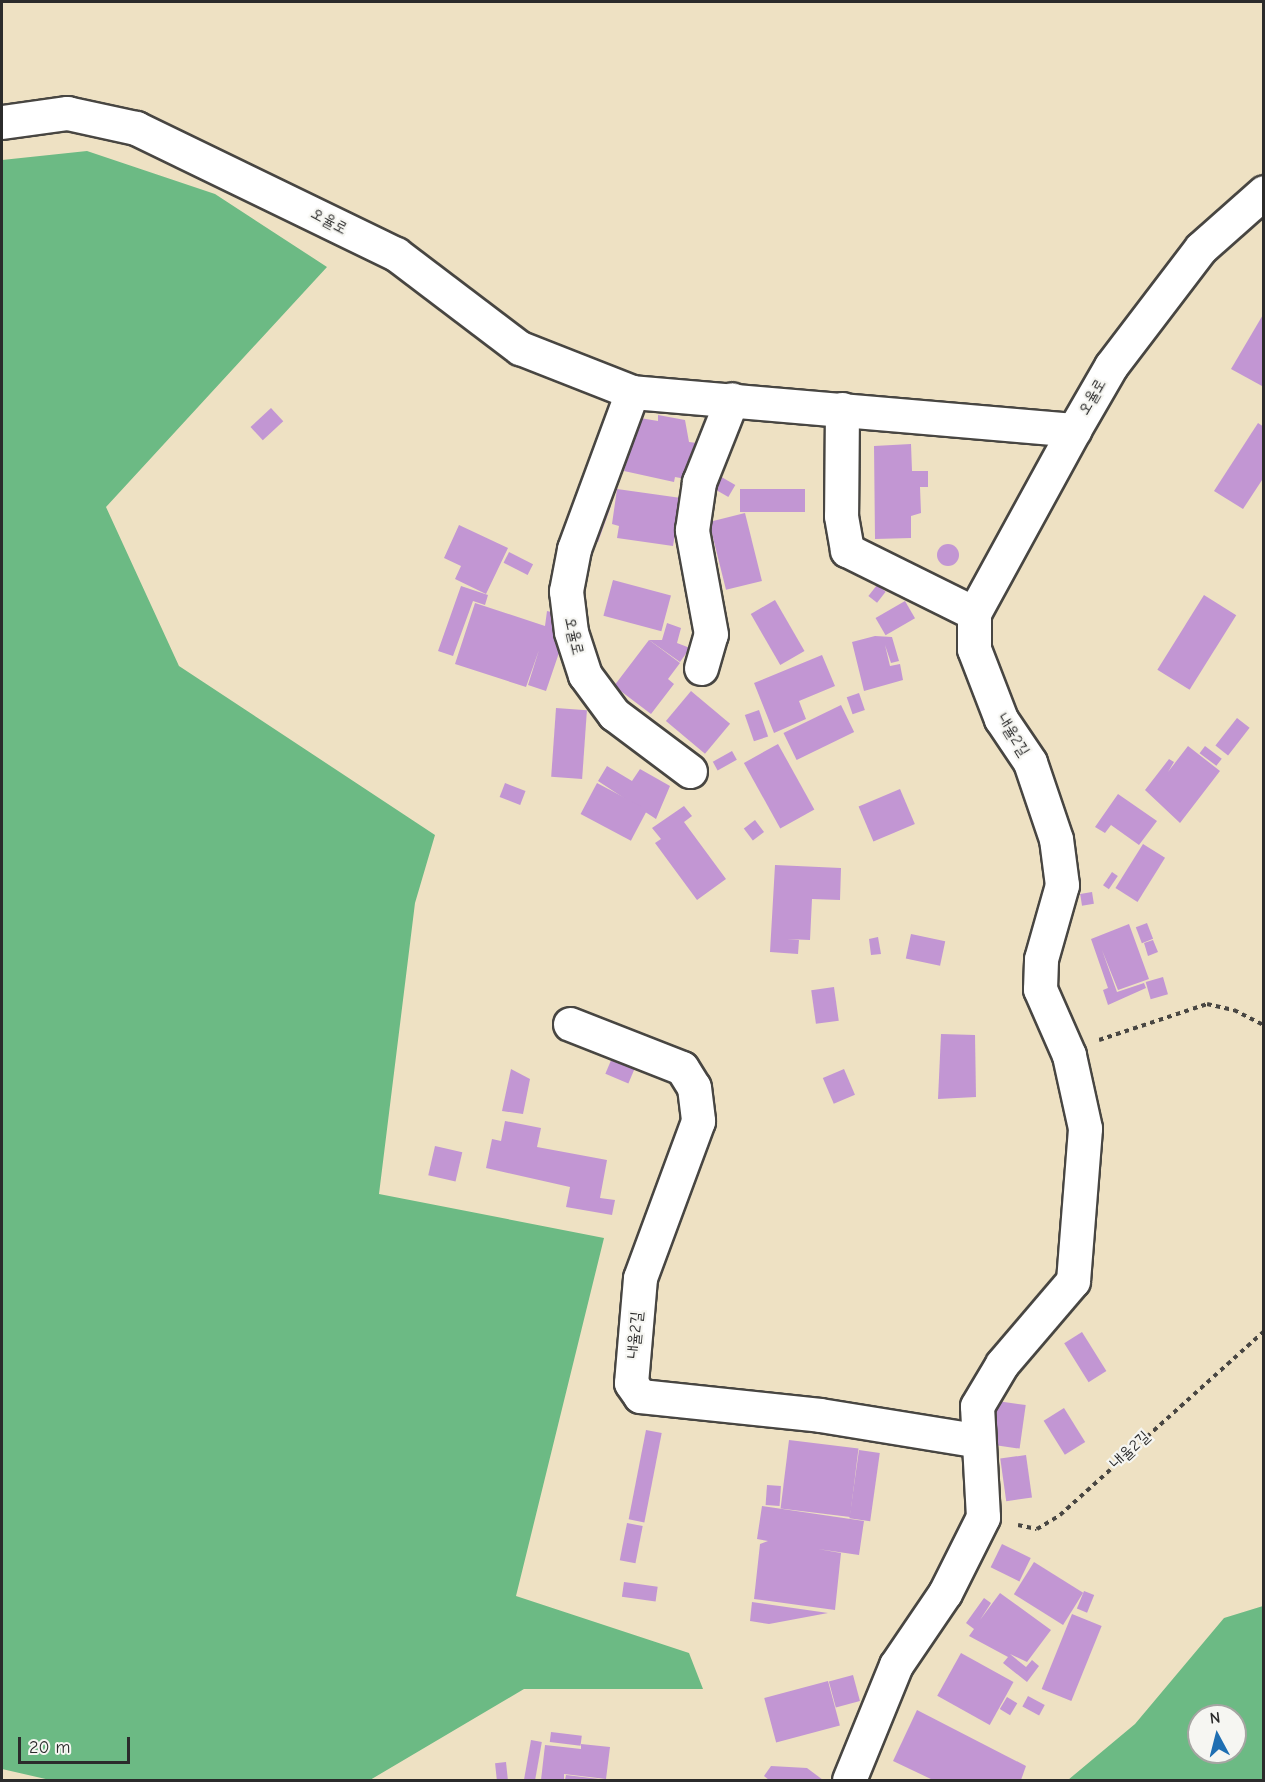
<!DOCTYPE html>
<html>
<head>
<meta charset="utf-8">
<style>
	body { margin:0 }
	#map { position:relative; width:1265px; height:1782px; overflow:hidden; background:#eee1c3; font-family:"Comic Neue","Poor Story",sans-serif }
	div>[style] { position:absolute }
	.forest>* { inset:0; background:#6cba84 }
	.building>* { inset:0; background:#c296d3; transform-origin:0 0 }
	.round { border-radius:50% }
	.path>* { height:4px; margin-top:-2px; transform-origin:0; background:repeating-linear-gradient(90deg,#484642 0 4.5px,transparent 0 9px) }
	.roads { filter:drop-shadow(2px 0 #484642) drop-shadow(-2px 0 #484642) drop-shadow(0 2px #484642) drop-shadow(0 -2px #484642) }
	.minor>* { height:33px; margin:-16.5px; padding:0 16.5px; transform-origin:16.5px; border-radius:16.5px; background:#fff }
	.tertiary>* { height:33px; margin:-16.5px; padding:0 16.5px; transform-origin:16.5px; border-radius:16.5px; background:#fff }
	span { translate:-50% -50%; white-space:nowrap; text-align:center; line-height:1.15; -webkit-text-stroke:4.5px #f6f6f2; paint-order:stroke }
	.street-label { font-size:16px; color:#2b2b2b }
	.frame { position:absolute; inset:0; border:3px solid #2b2b2b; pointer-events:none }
	.north { position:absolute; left:1187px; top:1704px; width:60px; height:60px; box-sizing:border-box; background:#f6f6f2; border:2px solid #a5a5a2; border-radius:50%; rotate:353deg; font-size:16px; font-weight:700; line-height:24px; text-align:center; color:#2b2b2b }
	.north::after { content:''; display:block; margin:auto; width:21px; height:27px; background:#1f6fb2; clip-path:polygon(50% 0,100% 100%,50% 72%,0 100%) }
	.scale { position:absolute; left:18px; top:1737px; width:112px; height:27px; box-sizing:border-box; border:3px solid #2b2b2b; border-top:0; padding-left:8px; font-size:18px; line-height:21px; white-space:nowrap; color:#2b2b2b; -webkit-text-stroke:4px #f6f6f2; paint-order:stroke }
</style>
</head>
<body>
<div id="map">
	<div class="forest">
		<div style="clip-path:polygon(87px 151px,215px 194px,327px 267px,106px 507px,179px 666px,435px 835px,415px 903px,379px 1194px,604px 1238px,516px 1596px,689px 1653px,703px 1689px,524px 1689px,370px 1780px,50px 1780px,2px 1769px,2px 160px)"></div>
		<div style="clip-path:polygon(evenodd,1263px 1606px,1263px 1780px,1068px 1780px,1135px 1724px,1224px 1618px,1263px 1606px,1199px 1716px,1235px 1716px,1235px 1752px,1199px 1752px,1199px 1716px)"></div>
	</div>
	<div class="building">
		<div style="clip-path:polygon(1264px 313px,1264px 383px,1262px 386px,1231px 369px)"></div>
		<div style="left:271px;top:408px;width:18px;height:28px;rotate:47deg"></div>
		<div style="clip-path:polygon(658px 415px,685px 420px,689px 442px,697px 443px,691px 480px,675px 477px,674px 482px,624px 471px,640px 418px,658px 421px)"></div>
		<div style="clip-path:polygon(1258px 423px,1264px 427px,1264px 477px,1243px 509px,1214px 491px)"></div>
		<div style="clip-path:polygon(911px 444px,912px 471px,928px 471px,928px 487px,920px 487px,921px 513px,911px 516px,911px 538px,875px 539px,874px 446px)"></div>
		<div style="left:718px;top:475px;width:20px;height:14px;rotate:30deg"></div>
		<div style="clip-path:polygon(617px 489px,681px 498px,673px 546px,617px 538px,619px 526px,612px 524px)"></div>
		<div style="left:740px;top:489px;width:65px;height:23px"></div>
		<div style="clip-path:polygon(599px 503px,611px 506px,598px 542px,589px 540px)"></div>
		<div style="left:745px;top:513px;width:70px;height:37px;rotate:76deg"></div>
		<div style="clip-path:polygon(459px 525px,508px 548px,486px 594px,455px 579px,461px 566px,444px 558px)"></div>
		<div class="round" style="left:937px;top:544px;width:22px;height:22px"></div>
		<div style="left:509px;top:552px;width:27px;height:12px;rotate:27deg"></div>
		<div style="left:613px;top:580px;width:60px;height:37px;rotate:15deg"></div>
		<div style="left:877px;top:585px;width:11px;height:14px;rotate:38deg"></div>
		<div style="clip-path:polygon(461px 586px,488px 595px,485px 605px,473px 601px,453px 656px,438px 651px)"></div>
		<div style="left:1204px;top:595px;width:38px;height:88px;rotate:32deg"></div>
		<div style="left:775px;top:600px;width:59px;height:28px;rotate:60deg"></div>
		<div style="left:905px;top:601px;width:20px;height:34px;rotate:60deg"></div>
		<div style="clip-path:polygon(475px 603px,545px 626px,547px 611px,560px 614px,562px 644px,546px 691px,528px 685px,539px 650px,526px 687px,455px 664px)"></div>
		<div style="clip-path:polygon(667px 623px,681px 628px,677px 643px,690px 648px,680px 662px,649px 640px,662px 640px)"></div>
		<div style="clip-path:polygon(875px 636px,892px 637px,899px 661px,891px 663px,885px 645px,890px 666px,900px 664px,903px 680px,864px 691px,852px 642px)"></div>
		<div style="clip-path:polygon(649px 640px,680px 663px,668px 679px,674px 684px,651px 714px,614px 686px)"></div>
		<div style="clip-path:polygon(822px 655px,835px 686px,799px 701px,806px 719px,774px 733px,754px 683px)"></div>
		<div style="left:691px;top:691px;width:51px;height:39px;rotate:40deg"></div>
		<div style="left:859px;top:693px;width:18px;height:13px;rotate:71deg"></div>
		<div style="left:841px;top:705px;width:30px;height:64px;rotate:64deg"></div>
		<div style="left:556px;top:708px;width:31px;height:69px;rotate:4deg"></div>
		<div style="left:759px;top:710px;width:28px;height:15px;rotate:71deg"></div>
		<div style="left:1237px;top:718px;width:16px;height:35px;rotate:38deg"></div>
		<div style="left:778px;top:744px;width:75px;height:39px;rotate:61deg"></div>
		<div style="clip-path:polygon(1188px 746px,1220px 771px,1180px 823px,1145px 790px,1169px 759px,1174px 762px,1168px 772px)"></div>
		<div style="left:1205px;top:746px;width:21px;height:9px;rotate:37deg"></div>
		<div style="left:732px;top:751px;width:10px;height:22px;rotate:61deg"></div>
		<div style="clip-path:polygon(607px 766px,632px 781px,640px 769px,670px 786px,656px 819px,598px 781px)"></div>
		<div style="left:505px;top:783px;width:22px;height:15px;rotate:21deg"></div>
		<div style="left:597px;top:783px;width:57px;height:35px;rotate:28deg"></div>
		<div style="left:900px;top:789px;width:38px;height:45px;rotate:67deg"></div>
		<div style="clip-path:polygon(1118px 794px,1157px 821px,1139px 845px,1111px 825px,1105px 833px,1095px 827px)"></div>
		<div style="clip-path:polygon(684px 806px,692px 816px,684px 822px,726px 879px,697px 900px,655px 843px,661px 839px,652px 828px)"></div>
		<div style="left:755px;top:820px;width:15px;height:14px;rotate:53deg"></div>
		<div style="left:1143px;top:844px;width:26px;height:52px;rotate:32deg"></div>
		<div style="clip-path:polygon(775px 865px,841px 868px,840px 900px,812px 899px,810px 940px,787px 939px,799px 940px,798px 954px,770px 952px)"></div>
		<div style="left:1112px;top:872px;width:7px;height:16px;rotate:34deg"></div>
		<div style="left:1092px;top:892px;width:12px;height:12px;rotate:81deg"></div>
		<div style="left:1147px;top:923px;width:17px;height:12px;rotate:69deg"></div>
		<div style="clip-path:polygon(1129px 924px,1149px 979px,1118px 990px,1102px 950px,1117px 992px,1144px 983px,1146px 988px,1108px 1005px,1103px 990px,1108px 988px,1091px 939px)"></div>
		<div style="left:911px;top:934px;width:35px;height:25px;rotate:12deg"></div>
		<div style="clip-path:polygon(878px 937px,881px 954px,871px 955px,869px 939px)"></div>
		<div style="clip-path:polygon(1153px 940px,1158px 952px,1148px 956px,1144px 943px)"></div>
		<div style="left:1163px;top:977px;width:18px;height:18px;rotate:74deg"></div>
		<div style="left:834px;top:987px;width:34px;height:23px;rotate:82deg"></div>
		<div style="clip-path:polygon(941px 1034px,975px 1035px,976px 1097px,938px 1099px)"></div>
		<div style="left:612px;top:1058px;width:25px;height:17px;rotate:23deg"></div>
		<div style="clip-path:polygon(511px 1069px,530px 1079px,523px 1114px,502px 1111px)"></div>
		<div style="left:844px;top:1069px;width:28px;height:23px;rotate:67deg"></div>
		<div style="clip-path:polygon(505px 1121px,541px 1128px,537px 1147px,607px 1160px,600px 1198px,615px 1200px,612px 1215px,566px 1207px,570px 1187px,486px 1168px,492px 1139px,501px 1141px)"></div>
		<div style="left:435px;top:1146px;width:28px;height:30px;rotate:13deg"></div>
		<div style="left:1082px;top:1332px;width:46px;height:21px;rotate:58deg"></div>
		<div style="left:997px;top:1401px;width:29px;height:44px;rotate:8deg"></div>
		<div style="left:1064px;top:1408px;width:40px;height:24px;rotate:58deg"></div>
		<div style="left:646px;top:1430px;width:16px;height:91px;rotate:11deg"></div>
		<div style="left:789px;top:1440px;width:70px;height:69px;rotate:7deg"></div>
		<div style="left:859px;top:1450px;width:21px;height:69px;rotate:8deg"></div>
		<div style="left:1026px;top:1455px;width:43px;height:26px;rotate:82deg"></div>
		<div style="left:767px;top:1485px;width:14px;height:20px;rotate:4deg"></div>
		<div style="clip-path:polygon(762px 1506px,864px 1521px,859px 1555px,818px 1549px,841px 1553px,835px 1610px,754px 1599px,760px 1544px,768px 1541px,757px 1539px)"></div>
		<div style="left:627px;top:1523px;width:16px;height:38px;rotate:11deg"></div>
		<div style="left:1002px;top:1544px;width:32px;height:26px;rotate:26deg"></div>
		<div style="left:1034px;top:1562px;width:58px;height:38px;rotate:32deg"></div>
		<div style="left:624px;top:1582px;width:34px;height:15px;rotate:8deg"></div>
		<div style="left:1084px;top:1591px;width:11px;height:19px;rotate:22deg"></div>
		<div style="clip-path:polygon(1000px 1593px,1051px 1630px,1027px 1662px,1010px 1654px,1026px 1667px,1032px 1660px,1039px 1666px,1027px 1682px,1003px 1663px,1008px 1657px,969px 1636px,974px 1629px,966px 1623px,984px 1598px,991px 1603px,980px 1620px)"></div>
		<div style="clip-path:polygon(752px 1602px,828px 1613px,769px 1624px,750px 1621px)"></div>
		<div style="left:1072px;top:1614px;width:32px;height:81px;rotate:22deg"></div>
		<div style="left:961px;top:1653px;width:60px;height:49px;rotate:29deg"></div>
		<div style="left:853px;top:1675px;width:27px;height:25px;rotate:75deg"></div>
		<div style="left:828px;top:1681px;width:46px;height:66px;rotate:75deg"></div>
		<div style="left:1028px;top:1696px;width:19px;height:12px;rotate:28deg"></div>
		<div style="left:1007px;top:1697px;width:12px;height:14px;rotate:31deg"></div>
		<div style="clip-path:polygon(917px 1710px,1026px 1766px,1021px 1780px,933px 1780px,893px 1761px)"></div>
		<div style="left:551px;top:1732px;width:31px;height:10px;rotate:7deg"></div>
		<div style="left:531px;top:1740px;width:11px;height:40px;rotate:10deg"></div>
		<div style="clip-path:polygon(581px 1744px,610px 1747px,606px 1779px,564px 1774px,564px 1780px,541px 1780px,545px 1745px,581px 1749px)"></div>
		<div style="left:506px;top:1762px;width:18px;height:11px;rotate:84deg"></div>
		<div style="clip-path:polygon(771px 1766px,807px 1768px,823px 1780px,769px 1780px,764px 1776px)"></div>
		<div style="clip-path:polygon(566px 1775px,599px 1779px,599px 1780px,565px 1780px)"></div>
	</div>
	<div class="path">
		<div style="left:1099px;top:1040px;width:114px;rotate:-18.4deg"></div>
		<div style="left:1207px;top:1004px;width:28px;rotate:13deg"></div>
		<div style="left:1234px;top:1010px;width:34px;rotate:27deg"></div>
		<div style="left:1018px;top:1525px;width:19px;rotate:12deg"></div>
		<div style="left:1037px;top:1529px;width:27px;rotate:-31deg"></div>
		<div style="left:1060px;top:1515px;width:275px;rotate:-42deg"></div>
	</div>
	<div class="roads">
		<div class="minor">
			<div style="left:632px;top:392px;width:167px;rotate:110.3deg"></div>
			<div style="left:574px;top:549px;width:43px;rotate:100.8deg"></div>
			<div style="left:566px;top:591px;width:41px;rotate:83deg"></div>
			<div style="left:571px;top:632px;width:45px;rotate:72deg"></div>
			<div style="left:585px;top:675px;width:49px;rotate:53.4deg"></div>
			<div style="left:614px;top:714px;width:95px;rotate:36.9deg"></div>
			<div style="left:842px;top:409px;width:107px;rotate:90.5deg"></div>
			<div style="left:841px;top:516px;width:35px;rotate:80deg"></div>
			<div style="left:847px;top:550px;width:142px;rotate:26.4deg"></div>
			<div style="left:701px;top:668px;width:35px;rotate:-74deg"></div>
			<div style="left:711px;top:634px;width:106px;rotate:-100.4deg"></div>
			<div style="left:692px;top:530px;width:49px;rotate:-81.7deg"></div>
			<div style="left:699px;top:482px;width:89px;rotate:-68.3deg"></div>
			<div style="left:570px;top:1024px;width:120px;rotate:21.4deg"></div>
			<div style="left:682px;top:1068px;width:22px;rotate:58deg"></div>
			<div style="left:694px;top:1087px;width:34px;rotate:83deg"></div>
			<div style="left:698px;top:1121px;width:167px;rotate:110.3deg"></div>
			<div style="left:640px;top:1278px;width:105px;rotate:94.9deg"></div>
			<div style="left:631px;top:1383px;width:16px;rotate:55deg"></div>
			<div style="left:640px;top:1396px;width:181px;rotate:6deg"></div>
			<div style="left:820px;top:1415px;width:157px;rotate:9.2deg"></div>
			<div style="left:849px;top:1780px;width:124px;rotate:-67.8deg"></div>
			<div style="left:896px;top:1665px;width:87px;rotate:-55.8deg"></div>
			<div style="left:945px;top:1593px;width:85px;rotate:-63.4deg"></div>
			<div style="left:983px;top:1517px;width:111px;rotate:-93.1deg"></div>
			<div style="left:977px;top:1406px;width:49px;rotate:-59.2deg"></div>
			<div style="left:1002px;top:1364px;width:109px;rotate:-49.5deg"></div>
			<div style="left:1073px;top:1281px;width:153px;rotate:-85.5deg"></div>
			<div style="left:1085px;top:1128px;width:75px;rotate:-102.4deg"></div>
			<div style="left:1069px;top:1055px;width:72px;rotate:-113.7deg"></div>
			<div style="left:1040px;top:989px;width:30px;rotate:-88deg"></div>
			<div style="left:1041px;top:959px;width:77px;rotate:-74.2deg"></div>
			<div style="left:1062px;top:885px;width:46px;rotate:-97.4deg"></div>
			<div style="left:1056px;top:839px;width:81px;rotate:-108.7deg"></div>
			<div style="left:1030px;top:762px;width:52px;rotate:-124deg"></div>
			<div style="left:1001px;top:719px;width:75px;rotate:-111.1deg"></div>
			<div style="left:974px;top:649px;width:36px;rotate:-90deg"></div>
			<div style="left:974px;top:613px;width:209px;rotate:-61.3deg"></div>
		</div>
		<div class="tertiary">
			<div style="left:2px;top:122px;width:66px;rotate:-7.9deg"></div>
			<div style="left:67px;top:113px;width:71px;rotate:12.3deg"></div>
			<div style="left:136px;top:128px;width:289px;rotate:25.9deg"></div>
			<div style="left:396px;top:254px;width:156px;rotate:37.2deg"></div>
			<div style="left:520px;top:348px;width:120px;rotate:21.4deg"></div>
			<div style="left:632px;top:392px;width:444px;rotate:4.9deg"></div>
			<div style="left:1074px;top:430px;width:74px;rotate:-60deg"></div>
			<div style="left:1111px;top:366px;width:148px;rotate:-52.7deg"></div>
			<div style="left:1201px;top:248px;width:84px;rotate:-41.6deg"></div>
		</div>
	</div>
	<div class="street-label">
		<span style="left:329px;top:221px;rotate:28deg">오율로</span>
		<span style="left:1092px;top:397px;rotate:-60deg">오율로</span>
		<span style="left:574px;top:636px;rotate:77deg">오율로</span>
		<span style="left:1013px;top:735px;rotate:58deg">내율2길</span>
		<span style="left:635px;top:1335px;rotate:-85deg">내율2길</span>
		<span style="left:1130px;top:1450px;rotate:-43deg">내율2길</span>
	</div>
	<div class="frame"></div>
	<div class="north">N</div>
	<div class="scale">20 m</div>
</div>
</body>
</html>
